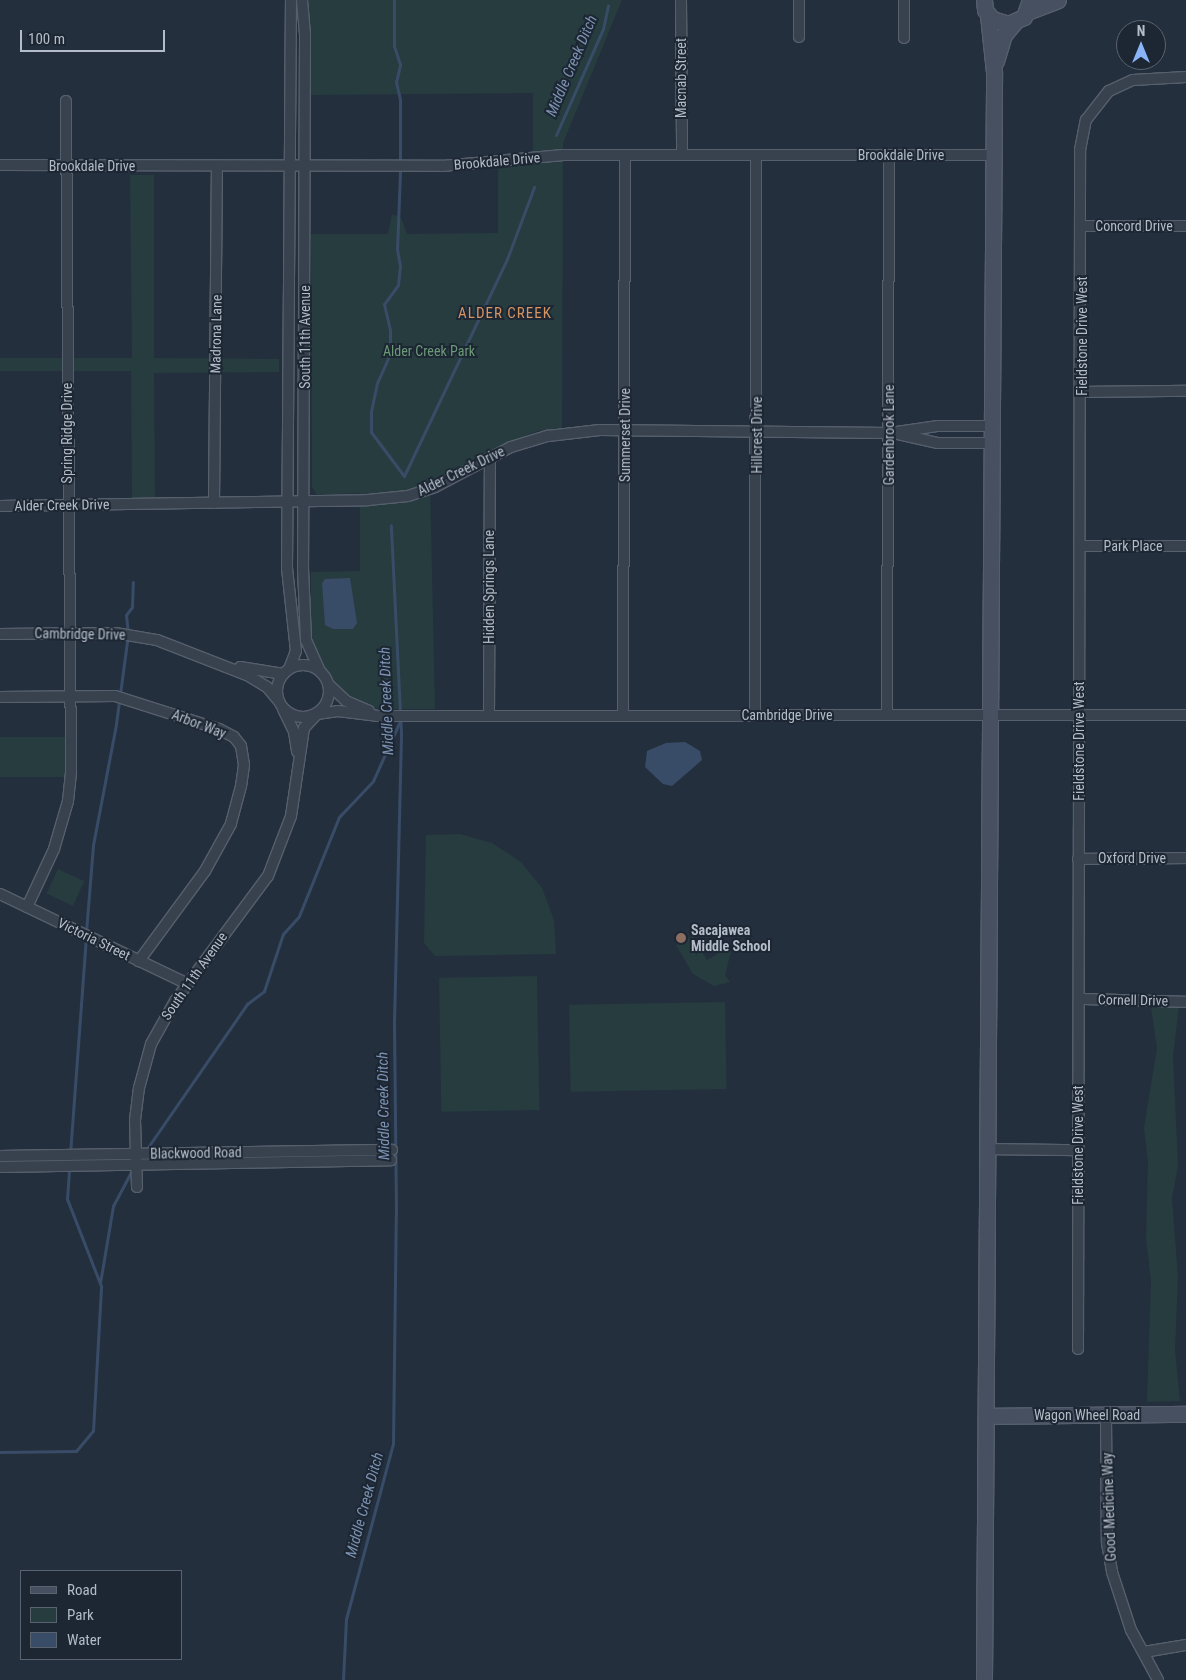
<!DOCTYPE html>
<html>
<head>
<meta charset="utf-8">
<style>
	body { margin:0 }
	#map { position:relative; width:1186px; height:1680px; overflow:hidden; background:#242f3e; font-family:"Roboto Condensed",sans-serif }
	div>[style] { position:absolute }
	.green>* { inset:0; background:#263c3f; transform-origin:0 0 }
	.water>* { inset:0; background:#394c67 }
	.stream>* { height:3px; margin:-1.5px; padding:0 1.5px; transform-origin:1.5px; border-radius:1.5px; background:#394c67 }
	.roads { filter:drop-shadow(1px 0 #565f6c) drop-shadow(-1px 0 #565f6c) drop-shadow(0 1px #565f6c) drop-shadow(0 -1px #565f6c) }
	.street>* { height:10px; margin:-5px; padding:0 5px; transform-origin:5px; border-radius:5px; background:#38414e }
	.street>.ring { margin:-5px; padding:0; box-sizing:content-box; background:none; border:10px solid #38414e; border-radius:50% }
	.secondary>* { height:15px; margin:-7.5px; padding:0 7.5px; transform-origin:7.5px; border-radius:7.5px; background:#465061 }
	.dots>* { width:14px; height:14px; translate:-50% -50%; box-sizing:border-box; border:2px solid #1d2633; border-radius:50% }
	span { translate:-50% -50%; white-space:nowrap; text-align:center; line-height:1.15; -webkit-text-stroke:4px #1d2633; paint-order:stroke }
	.street-label { font-size:14px; color:#b4bcc9 }
	.park-label { font-size:14px; color:#6b9a76 }
	.poi-label { font-size:14px; color:#b4bcc9; font-weight:700 }
	.left { translate:0 -50%; text-align:left }
	.water-label { font-size:15px; color:#7c92b1; font-style:italic }
	.neighbourhood-label { font-size:15px; color:#d59563; letter-spacing:1px }
	.legend { position:absolute; left:20px; top:1570px; width:162px; height:90px; box-sizing:border-box; background:#1d2633; border:1px solid #59626f; margin:0; padding:6px 9px; list-style:none; font-size:15px; color:#b4bcc9 }
	.legend li { display:flex; align-items:center; gap:10px; height:25px }
	.legend b { width:25px; border:1px solid #59626f }
	.north { position:absolute; left:1116px; top:20px; width:50px; height:50px; box-sizing:border-box; background:#1d2633; border:1px solid #59626f; border-radius:50%; rotate:0deg; font-size:14px; font-weight:700; line-height:20px; text-align:center; color:#b4bcc9 }
	.north::after { content:''; display:block; margin:auto; width:18px; height:22px; background:#8ab4f8; clip-path:polygon(50% 0,100% 100%,50% 72%,0 100%) }
	.scale { position:absolute; left:20px; top:30px; width:145px; height:22px; box-sizing:border-box; border:2px solid #b4bcc9; border-top:0; padding-left:6px; font-size:15px; line-height:18px; white-space:nowrap; color:#b4bcc9; -webkit-text-stroke:4px #1d2633; paint-order:stroke }
</style>
</head>
<body>
<div id="map">
	<div class="green">
		<div style="clip-path:polygon(309px 0,622px 0,563px 143px,562px 428px,538px 431px,504px 444px,430px 483px,435px 709px,379px 709px,357px 700px,334px 686px,311px 639px,311px 572px,360px 571px,360px 493px,317px 495px,312px 487px,311px 234px,388px 234px,392px 214px,401px 218px,407px 234px,498px 233px,498px 169px,533px 164px,533px 93px,309px 95px)"></div>
		<div style="clip-path:polygon(130px 175px,154px 175px,154px 358px,279px 359px,279px 372px,154px 373px,155px 498px,132px 499px,131px 371px,0 371px,0 358px,132px 358px)"></div>
		<div style="left:65px;top:737px;width:40px;height:65px;rotate:90deg"></div>
		<div style="clip-path:polygon(460px 834px,492px 843px,521px 862px,542px 888px,554px 920px,556px 954px,435px 956px,424px 943px,426px 835px)"></div>
		<div style="left:58px;top:869px;width:29px;height:27px;rotate:25deg"></div>
		<div style="clip-path:polygon(693px 936px,707px 960px,724px 950px,731px 951px,725px 975px,730px 982px,714px 986px,693px 974px,676px 945px)"></div>
		<div style="left:537px;top:976px;width:134px;height:98px;rotate:89deg"></div>
		<div style="left:725px;top:1002px;width:87px;height:156px;rotate:89deg"></div>
		<div style="clip-path:polygon(1151px 1007px,1179px 1007px,1173px 1056px,1178px 1166px,1172px 1198px,1178px 1277px,1175px 1350px,1180px 1401px,1147px 1402px,1151px 1281px,1146px 1238px,1148px 1162px,1144px 1128px,1157px 1048px)"></div>
	</div>
	<div class="water">
		<div style="clip-path:polygon(350px 578px,357px 623px,353px 629px,333px 629px,325px 625px,322px 583px,325px 579px)"></div>
		<div style="clip-path:polygon(685px 742px,700px 751px,702px 760px,672px 786px,663px 784px,645px 767px,647px 751px,666px 743px)"></div>
	</div>
	<div class="stream">
		<div style="left:394px;top:0;width:46px;rotate:90deg"></div>
		<div style="left:394px;top:46px;width:20px;rotate:72deg"></div>
		<div style="left:400px;top:65px;width:17px;rotate:103deg"></div>
		<div style="left:396px;top:82px;width:18px;rotate:77deg"></div>
		<div style="left:400px;top:100px;width:59px;rotate:90deg"></div>
		<div style="left:556px;top:135px;width:116px;rotate:-66.1deg"></div>
		<div style="left:603px;top:29px;width:24px;rotate:-78deg"></div>
		<div style="left:400px;top:172px;width:77px;rotate:92.2deg"></div>
		<div style="left:397px;top:249px;width:17px;rotate:80deg"></div>
		<div style="left:400px;top:266px;width:19px;rotate:96deg"></div>
		<div style="left:398px;top:285px;width:24px;rotate:126deg"></div>
		<div style="left:384px;top:304px;width:28px;rotate:77deg"></div>
		<div style="left:390px;top:331px;width:23px;rotate:90deg"></div>
		<div style="left:390px;top:354px;width:32px;rotate:114deg"></div>
		<div style="left:377px;top:383px;width:30px;rotate:102deg"></div>
		<div style="left:371px;top:412px;width:20px;rotate:90deg"></div>
		<div style="left:371px;top:432px;width:55px;rotate:53.1deg"></div>
		<div style="left:404px;top:476px;width:240px;rotate:-64.6deg"></div>
		<div style="left:507px;top:259px;width:77px;rotate:-69.4deg"></div>
		<div style="left:86px;top:932px;width:87px;rotate:-85.4deg"></div>
		<div style="left:93px;top:845px;width:123px;rotate:-79.2deg"></div>
		<div style="left:116px;top:724px;width:91px;rotate:-82.4deg"></div>
		<div style="left:128px;top:634px;width:19px;rotate:-96deg"></div>
		<div style="left:126px;top:615px;width:10px;rotate:-53deg"></div>
		<div style="left:132px;top:607px;width:25px;rotate:-88deg"></div>
		<div style="left:146px;top:1150px;width:178px;rotate:-55.3deg"></div>
		<div style="left:247px;top:1004px;width:21px;rotate:-37deg"></div>
		<div style="left:264px;top:991px;width:60px;rotate:-71.6deg"></div>
		<div style="left:283px;top:934px;width:24px;rotate:-48deg"></div>
		<div style="left:299px;top:916px;width:107px;rotate:-68deg"></div>
		<div style="left:339px;top:817px;width:50px;rotate:-46.6deg"></div>
		<div style="left:373px;top:781px;width:66px;rotate:-65.8deg"></div>
		<div style="left:70px;top:1154px;width:217px;rotate:-85.8deg"></div>
		<div style="left:100px;top:1283px;width:78px;rotate:-80.4deg"></div>
		<div style="left:113px;top:1206px;width:43px;rotate:-62.2deg"></div>
		<div style="left:0;top:1452px;width:76px;rotate:-0.8deg"></div>
		<div style="left:76px;top:1451px;width:26px;rotate:-50deg"></div>
		<div style="left:93px;top:1431px;width:145px;rotate:-86.8deg"></div>
		<div style="left:101px;top:1286px;width:93px;rotate:-111.3deg"></div>
		<div style="left:67px;top:1199px;width:31px;rotate:-86deg"></div>
		<div style="left:343px;top:1680px;width:61px;rotate:-87.2deg"></div>
		<div style="left:346px;top:1619px;width:181px;rotate:-75deg"></div>
		<div style="left:393px;top:1444px;width:231px;rotate:-89.3deg"></div>
		<div style="left:396px;top:1213px;width:191px;rotate:-90.6deg"></div>
		<div style="left:394px;top:1022px;width:289px;rotate:-88.6deg"></div>
		<div style="left:401px;top:733px;width:208px;rotate:-92.8deg"></div>
	</div>
	<div class="roads">
		<div class="street">
			<div style="left:302px;top:0;width:34px;rotate:85deg"></div>
			<div style="left:305px;top:34px;width:534px;rotate:90.21deg"></div>
			<div style="left:303px;top:568px;width:72px;rotate:87.6deg"></div>
			<div style="left:306px;top:640px;width:34px;rotate:66deg"></div>
			<div style="left:681px;top:0;width:155px;rotate:89.6deg"></div>
			<div style="left:799px;top:0;width:37px;rotate:90deg"></div>
			<div style="left:904px;top:0;width:38px;rotate:90deg"></div>
			<div style="left:0;top:165px;width:442px;rotate:0.1deg"></div>
			<div style="left:442px;top:166px;width:122px;rotate:-5.2deg"></div>
			<div style="left:564px;top:155px;width:429px"></div>
			<div style="left:1082px;top:226px;width:104px"></div>
			<div style="left:1082px;top:392px;width:104px;rotate:-0.6deg"></div>
			<div style="left:898px;top:434px;width:41px;rotate:12.7deg"></div>
			<div style="left:938px;top:443px;width:53px"></div>
			<div style="left:214px;top:503px;width:337px;rotate:-89.5deg"></div>
			<div style="left:0;top:506px;width:368px;rotate:-0.9deg"></div>
			<div style="left:368px;top:500px;width:40px;rotate:-5.7deg"></div>
			<div style="left:408px;top:496px;width:28px;rotate:-18deg"></div>
			<div style="left:435px;top:487px;width:86px;rotate:-27.8deg"></div>
			<div style="left:511px;top:447px;width:39px;rotate:-17deg"></div>
			<div style="left:548px;top:436px;width:52px;rotate:-6.6deg"></div>
			<div style="left:600px;top:430px;width:290px;rotate:0.6deg"></div>
			<div style="left:890px;top:433px;width:49px;rotate:-8.3deg"></div>
			<div style="left:938px;top:426px;width:53px"></div>
			<div style="left:1080px;top:546px;width:106px"></div>
			<div style="left:0;top:634px;width:115px;rotate:-0.5deg"></div>
			<div style="left:115px;top:633px;width:43px;rotate:9.5deg"></div>
			<div style="left:157px;top:640px;width:97px;rotate:21.3deg"></div>
			<div style="left:247px;top:675px;width:23px;rotate:31deg"></div>
			<div style="left:267px;top:687px;width:17px;rotate:50deg"></div>
			<div class="ring" style="left:277px;top:665px;width:42px;height:42px"></div>
			<div style="left:240px;top:667px;width:44px;rotate:9.2deg"></div>
			<div style="left:289px;top:669px;width:19px;rotate:-69deg"></div>
			<div style="left:296px;top:651px;width:83px;rotate:-96.2deg"></div>
			<div style="left:287px;top:568px;width:568px;rotate:-89.6deg"></div>
			<div style="left:329px;top:685px;width:23px;rotate:43deg"></div>
			<div style="left:346px;top:701px;width:25px;rotate:23deg"></div>
			<div style="left:0;top:697px;width:115px;rotate:-0.5deg"></div>
			<div style="left:115px;top:696px;width:109px;rotate:17.6deg"></div>
			<div style="left:219px;top:729px;width:17px;rotate:28deg"></div>
			<div style="left:234px;top:737px;width:11px;rotate:52deg"></div>
			<div style="left:241px;top:746px;width:19px;rotate:81deg"></div>
			<div style="left:244px;top:765px;width:21px;rotate:98deg"></div>
			<div style="left:241px;top:786px;width:39px;rotate:105deg"></div>
			<div style="left:231px;top:824px;width:54px;rotate:119deg"></div>
			<div style="left:205px;top:871px;width:112px;rotate:126.3deg"></div>
			<div style="left:283px;top:709px;width:25px;rotate:64deg"></div>
			<div style="left:294px;top:732px;width:20px;rotate:81deg"></div>
			<div style="left:623px;top:715px;width:560px;rotate:-89.8deg"></div>
			<div style="left:755px;top:715px;width:560px;rotate:-89.9deg"></div>
			<div style="left:887px;top:715px;width:560px;rotate:-89.8deg"></div>
			<div style="left:489px;top:716px;width:258px;rotate:-89.8deg"></div>
			<div style="left:1078px;top:859px;width:108px;rotate:-0.5deg"></div>
			<div style="left:0;top:894px;width:208px;rotate:25.6deg"></div>
			<div style="left:27px;top:907px;width:64px;rotate:-65deg"></div>
			<div style="left:54px;top:849px;width:50px;rotate:-73.7deg"></div>
			<div style="left:68px;top:801px;width:30px;rotate:-84deg"></div>
			<div style="left:71px;top:771px;width:670px;rotate:-90.43deg"></div>
			<div style="left:1080px;top:999px;width:106px;rotate:1.6deg"></div>
			<div style="left:989px;top:1149px;width:88px;rotate:0.7deg"></div>
			<div style="left:0;top:1156px;width:392px;rotate:-0.9deg"></div>
			<div style="left:0;top:1167px;width:391px;rotate:-1deg"></div>
			<div style="left:137px;top:1187px;width:67px;rotate:-91.7deg"></div>
			<div style="left:135px;top:1120px;width:32px;rotate:-83deg"></div>
			<div style="left:139px;top:1088px;width:46px;rotate:-74.7deg"></div>
			<div style="left:151px;top:1044px;width:49px;rotate:-60.8deg"></div>
			<div style="left:175px;top:1001px;width:156px;rotate:-53.4deg"></div>
			<div style="left:268px;top:876px;width:64px;rotate:-69deg"></div>
			<div style="left:291px;top:816px;width:89px;rotate:-81.6deg"></div>
			<div style="left:304px;top:728px;width:19px;rotate:-47deg"></div>
			<div style="left:317px;top:714px;width:21px;rotate:-8deg"></div>
			<div style="left:338px;top:711px;width:39px;rotate:7deg"></div>
			<div style="left:377px;top:716px;width:809px;rotate:-0.07deg"></div>
			<div style="left:1078px;top:1349px;width:1199px;rotate:-89.9deg"></div>
			<div style="left:1080px;top:150px;width:31px;rotate:-79deg"></div>
			<div style="left:1086px;top:120px;width:37px;rotate:-52deg"></div>
			<div style="left:1109px;top:91px;width:26px;rotate:-25deg"></div>
			<div style="left:1133px;top:80px;width:53px;rotate:-3.2deg"></div>
			<div style="left:1106px;top:1415px;width:128px;rotate:89.6deg"></div>
			<div style="left:1107px;top:1543px;width:29px;rotate:80deg"></div>
			<div style="left:1112px;top:1572px;width:61px;rotate:71.9deg"></div>
			<div style="left:1131px;top:1630px;width:57px;rotate:61.6deg"></div>
			<div style="left:1144px;top:1652px;width:43px;rotate:-9.5deg"></div>
		</div>
		<div class="secondary">
			<div style="left:984px;top:0;width:10px;rotate:84deg"></div>
			<div style="left:985px;top:10px;width:11px;rotate:52deg"></div>
			<div style="left:992px;top:19px;width:17px;rotate:17deg"></div>
			<div style="left:1008px;top:24px;width:17px;rotate:-24deg"></div>
			<div style="left:1024px;top:17px;width:18px;rotate:-71deg"></div>
			<div style="left:1027px;top:12px;width:33px;rotate:-21deg"></div>
			<div style="left:996px;top:61px;width:27px;rotate:-73deg"></div>
			<div style="left:1004px;top:35px;width:16px;rotate:-50deg"></div>
			<div style="left:987px;top:1416px;width:199px;rotate:-0.6deg"></div>
			<div style="left:984px;top:1680px;width:1608px;rotate:-89.64deg"></div>
			<div style="left:994px;top:72px;width:57px;rotate:-96deg"></div>
		</div>
	</div>
	<div class="dots">
		<div style="left:681px;top:938px;background:#8d6e63"></div>
	</div>
	<div class="street-label">
		<span style="left:681px;top:78px;rotate:-90deg">Macnab Street</span>
		<span style="left:901px;top:155px">Brookdale Drive</span>
		<span style="left:497px;top:161px;rotate:-5deg">Brookdale Drive</span>
		<span style="left:92px;top:166px">Brookdale Drive</span>
		<span style="left:1134px;top:226px">Concord Drive</span>
		<span style="left:216px;top:334px;rotate:-89deg">Madrona Lane</span>
		<span style="left:1082px;top:336px;rotate:-90deg">Fieldstone Drive West</span>
		<span style="left:305px;top:337px;rotate:-90deg">South 11th Avenue</span>
		<span style="left:67px;top:433px;rotate:-90deg">Spring Ridge Drive</span>
		<span style="left:625px;top:435px;rotate:-90deg">Summerset Drive</span>
		<span style="left:757px;top:435px;rotate:-90deg">Hillcrest Drive</span>
		<span style="left:889px;top:435px;rotate:-90deg">Gardenbrook Lane</span>
		<span style="left:461px;top:471px;rotate:-26deg">Alder Creek Drive</span>
		<span style="left:62px;top:505px;rotate:-1deg">Alder Creek Drive</span>
		<span style="left:1133px;top:546px">Park Place</span>
		<span style="left:489px;top:587px;rotate:-90deg">Hidden Springs Lane</span>
		<span style="left:80px;top:634px;rotate:1deg">Cambridge Drive</span>
		<span style="left:787px;top:715px">Cambridge Drive</span>
		<span style="left:199px;top:724px;rotate:21deg">Arbor Way</span>
		<span style="left:1079px;top:741px;rotate:-90deg">Fieldstone Drive West</span>
		<span style="left:1132px;top:858px">Oxford Drive</span>
		<span style="left:94px;top:939px;rotate:26deg">Victoria Street</span>
		<span style="left:194px;top:976px;rotate:-55deg">South 11th Avenue</span>
		<span style="left:1133px;top:1000px;rotate:1deg">Cornell Drive</span>
		<span style="left:1078px;top:1145px;rotate:-90deg">Fieldstone Drive West</span>
		<span style="left:196px;top:1153px;rotate:-1deg">Blackwood Road</span>
		<span style="left:1087px;top:1415px">Wagon Wheel Road</span>
		<span style="left:1109px;top:1507px;rotate:-92deg">Good Medicine Way</span>
	</div>
	<div class="park-label">
		<span style="left:429px;top:351px">Alder Creek Park</span>
	</div>
	<div class="poi-label">
		<span class="left" style="left:691px;top:938px">Sacajawea<br>Middle School</span>
	</div>
	<div class="water-label">
		<span style="left:572px;top:66px;rotate:-67deg">Middle Creek Ditch</span>
		<span style="left:387px;top:701px;rotate:-92deg">Middle Creek Ditch</span>
		<span style="left:384px;top:1106px;rotate:-91deg">Middle Creek Ditch</span>
		<span style="left:365px;top:1505px;rotate:-75deg">Middle Creek Ditch</span>
	</div>
	<div class="neighbourhood-label">
		<span style="left:505px;top:314px">ALDER CREEK</span>
	</div>
	<ul class="legend">
	<li><b style="height:6px;background:#465061"></b>Road</li>
	<li><b style="height:14px;background:#263c3f"></b>Park</li>
	<li><b style="height:14px;background:#394c67"></b>Water</li>
	</ul>
	<div class="north">N</div>
	<div class="scale">100 m</div>
</div>
</body>
</html>
